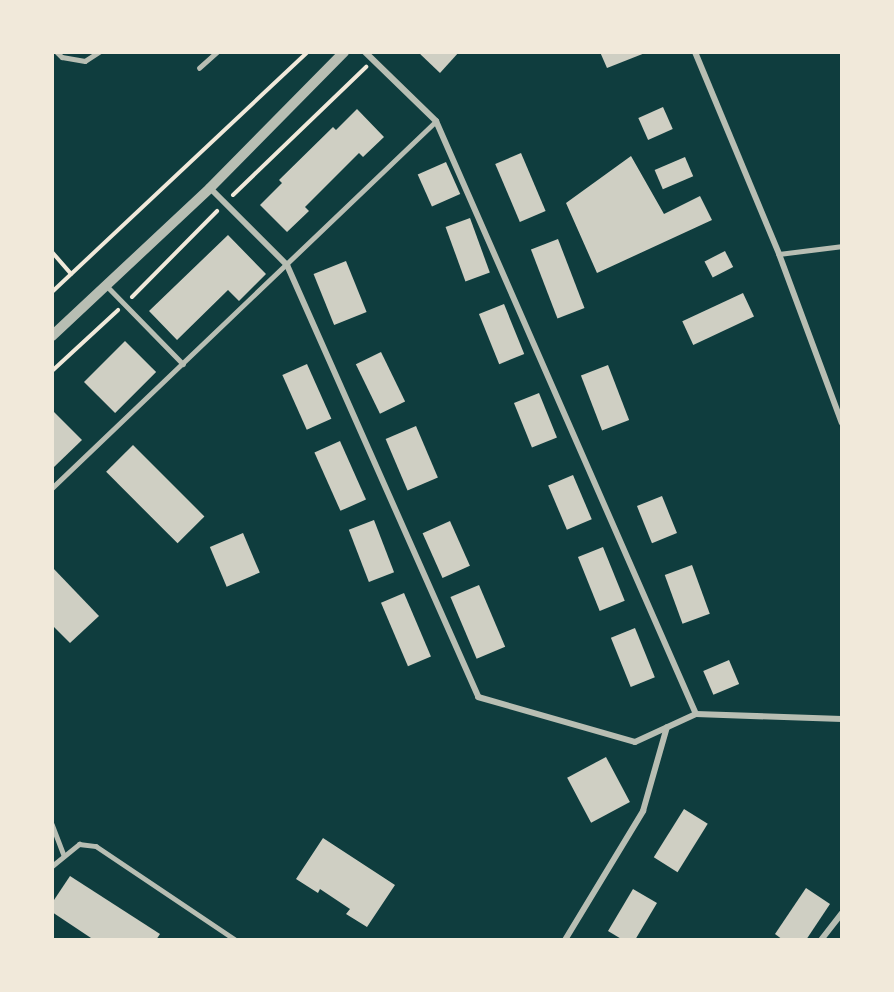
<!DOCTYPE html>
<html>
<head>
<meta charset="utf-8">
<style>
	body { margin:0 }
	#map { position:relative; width:894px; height:992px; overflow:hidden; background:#0f3d3e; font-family:"Crimson Pro",serif }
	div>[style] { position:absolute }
	.building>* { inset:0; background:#cfcfc3; transform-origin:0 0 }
	.path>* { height:4px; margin:-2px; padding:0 2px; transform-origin:2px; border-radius:2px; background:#f1e9da }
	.service>* { height:4.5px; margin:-2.25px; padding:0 2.25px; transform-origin:2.25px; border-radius:2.25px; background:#b8beb3 }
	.minor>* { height:6px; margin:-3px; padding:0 3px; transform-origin:3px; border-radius:3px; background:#b8beb3 }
	.tertiary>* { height:10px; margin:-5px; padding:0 5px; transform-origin:5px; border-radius:5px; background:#b8beb3 }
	span { translate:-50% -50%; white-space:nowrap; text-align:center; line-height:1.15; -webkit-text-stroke:4.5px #f1e9da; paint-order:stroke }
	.frame { position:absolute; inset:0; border:54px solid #f1e9da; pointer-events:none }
</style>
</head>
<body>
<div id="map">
	<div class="building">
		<div style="clip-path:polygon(418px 52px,459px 52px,440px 73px)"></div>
		<div style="clip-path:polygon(600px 52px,645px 52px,645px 53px,607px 68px)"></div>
		<div style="left:663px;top:107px;width:24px;height:27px;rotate:66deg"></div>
		<div style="clip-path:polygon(357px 109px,384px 137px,363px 157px,359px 153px,305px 207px,309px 211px,287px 232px,260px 205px,282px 183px,279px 180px,333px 127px,336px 130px)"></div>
		<div style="left:521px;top:153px;width:63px;height:28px;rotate:67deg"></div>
		<div style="clip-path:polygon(631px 156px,664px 214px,700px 196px,712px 220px,597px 273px,566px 203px)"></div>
		<div style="left:685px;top:157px;width:21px;height:33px;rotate:67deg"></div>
		<div style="left:446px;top:162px;width:35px;height:31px;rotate:66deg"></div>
		<div style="left:470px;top:218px;width:58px;height:26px;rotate:70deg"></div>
		<div style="clip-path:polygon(228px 235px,266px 274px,239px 301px,228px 290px,177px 340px,149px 311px)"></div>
		<div style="left:558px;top:239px;width:74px;height:29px;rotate:69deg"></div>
		<div style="left:725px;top:251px;width:18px;height:23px;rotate:63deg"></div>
		<div style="left:346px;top:261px;width:55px;height:35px;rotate:68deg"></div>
		<div style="left:743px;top:293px;width:26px;height:67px;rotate:65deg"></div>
		<div style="left:504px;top:304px;width:54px;height:27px;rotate:68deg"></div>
		<div style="left:125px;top:341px;width:44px;height:58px;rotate:45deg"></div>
		<div style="left:381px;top:352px;width:55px;height:28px;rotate:64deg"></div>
		<div style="left:307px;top:364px;width:60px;height:27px;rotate:66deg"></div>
		<div style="left:608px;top:365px;width:59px;height:29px;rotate:69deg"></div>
		<div style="left:539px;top:393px;width:48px;height:27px;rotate:68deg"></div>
		<div style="clip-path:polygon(52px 410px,82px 440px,54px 467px,52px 466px)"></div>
		<div style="left:416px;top:426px;width:56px;height:33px;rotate:67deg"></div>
		<div style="left:340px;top:441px;width:64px;height:28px;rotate:66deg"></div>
		<div style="left:133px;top:445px;width:101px;height:38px;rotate:45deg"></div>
		<div style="left:573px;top:475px;width:48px;height:27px;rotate:67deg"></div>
		<div style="left:662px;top:496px;width:40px;height:27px;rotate:68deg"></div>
		<div style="left:374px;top:520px;width:56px;height:27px;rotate:69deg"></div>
		<div style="left:450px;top:521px;width:49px;height:30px;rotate:66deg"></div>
		<div style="left:243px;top:533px;width:43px;height:36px;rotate:67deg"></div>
		<div style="left:603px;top:547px;width:58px;height:27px;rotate:68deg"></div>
		<div style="left:692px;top:565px;width:52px;height:29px;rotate:70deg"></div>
		<div style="clip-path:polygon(52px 567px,99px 616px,70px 643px,52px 625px)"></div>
		<div style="left:479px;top:585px;width:67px;height:31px;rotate:67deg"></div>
		<div style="left:404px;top:593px;width:69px;height:25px;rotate:67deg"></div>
		<div style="left:635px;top:628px;width:53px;height:26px;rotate:68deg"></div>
		<div style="left:729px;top:660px;width:26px;height:28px;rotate:67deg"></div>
		<div style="left:606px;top:757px;width:51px;height:44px;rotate:62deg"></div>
		<div style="left:684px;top:809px;width:28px;height:57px;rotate:32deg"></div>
		<div style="clip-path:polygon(323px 838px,395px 885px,367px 927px,346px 914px,350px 909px,320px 889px,318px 893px,296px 879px)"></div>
		<div style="clip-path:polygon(70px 876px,160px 934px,156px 940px,94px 940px,52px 912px,52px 903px)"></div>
		<div style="clip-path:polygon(806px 888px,830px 904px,806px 940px,783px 940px,775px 934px)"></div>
		<div style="clip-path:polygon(633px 889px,657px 903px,635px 940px,623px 940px,608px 931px)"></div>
	</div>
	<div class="path">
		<div style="left:233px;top:195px;width:185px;rotate:-43.9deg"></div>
		<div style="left:52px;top:252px;width:29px;rotate:49deg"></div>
		<div style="left:52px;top:292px;width:351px;rotate:-43.2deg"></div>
		<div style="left:132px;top:297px;width:121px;rotate:-45.3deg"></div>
		<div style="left:52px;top:371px;width:90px;rotate:-42.7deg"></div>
	</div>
	<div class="service">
		<div style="left:57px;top:52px;width:7px;rotate:45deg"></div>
		<div style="left:62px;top:57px;width:23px;rotate:10deg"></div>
		<div style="left:85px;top:61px;width:17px;rotate:-33deg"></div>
		<div style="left:199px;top:68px;width:24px;rotate:-42deg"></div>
		<div style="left:779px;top:254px;width:64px;rotate:-7.2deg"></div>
		<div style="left:107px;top:286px;width:109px;rotate:45.7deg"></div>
		<div style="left:52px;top:488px;width:531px;rotate:-43.7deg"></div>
		<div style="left:52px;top:824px;width:33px;rotate:69deg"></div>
		<div style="left:52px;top:866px;width:35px;rotate:-39deg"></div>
		<div style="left:79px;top:844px;width:17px;rotate:7deg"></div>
		<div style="left:96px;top:846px;width:169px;rotate:33.9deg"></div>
	</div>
	<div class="minor">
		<div style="left:365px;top:52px;width:99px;rotate:44.2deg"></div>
		<div style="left:436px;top:121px;width:647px;rotate:66.33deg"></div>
		<div style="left:695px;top:52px;width:219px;rotate:67.4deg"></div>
		<div style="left:779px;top:254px;width:180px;rotate:69.6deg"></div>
		<div style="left:210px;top:188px;width:109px;rotate:45deg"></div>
		<div style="left:287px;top:265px;width:472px;rotate:66.1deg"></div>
		<div style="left:478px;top:697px;width:163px;rotate:16deg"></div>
		<div style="left:635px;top:742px;width:67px;rotate:-24.7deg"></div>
		<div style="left:696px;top:714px;width:146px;rotate:2deg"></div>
		<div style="left:565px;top:940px;width:151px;rotate:-58.8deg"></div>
		<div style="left:643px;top:811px;width:87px;rotate:-74.1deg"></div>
		<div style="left:821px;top:940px;width:34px;rotate:-52deg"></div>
	</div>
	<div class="tertiary">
		<div style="left:52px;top:336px;width:216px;rotate:-43.1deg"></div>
		<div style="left:210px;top:188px;width:191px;rotate:-45.4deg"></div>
	</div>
	<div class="frame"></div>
</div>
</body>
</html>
